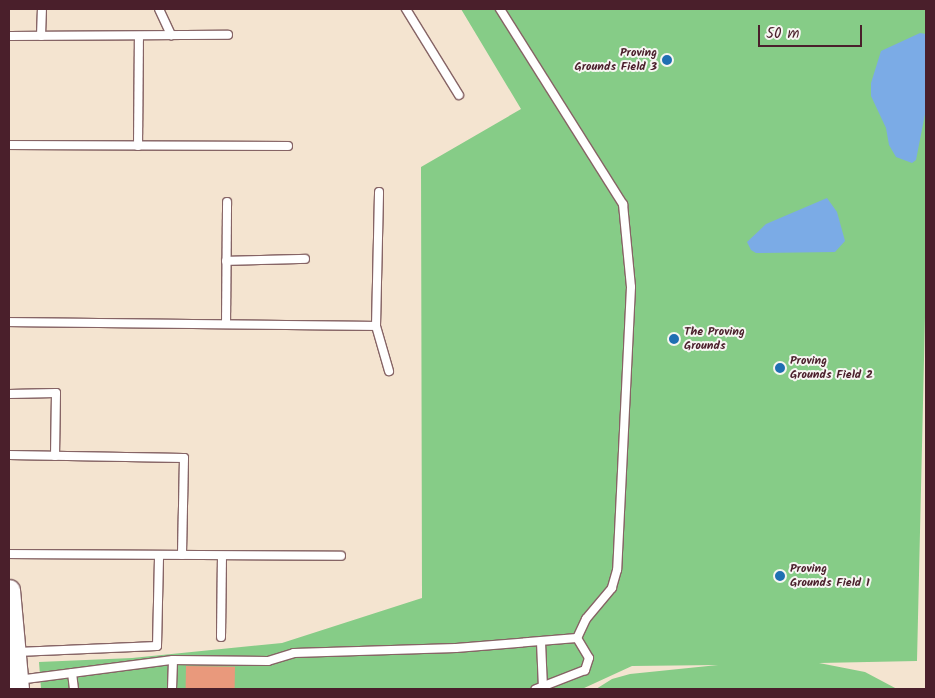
<!DOCTYPE html>
<html>
<head>
<meta charset="utf-8">
<style>
	body { margin:0 }
	#map { position:relative; width:935px; height:698px; overflow:hidden; background:#f4e4d0; font-family:Kalam,sans-serif }
	div>[style] { position:absolute }
	.green>* { inset:0; background:#86cc87 }
	.water>* { inset:0; background:#7babe6 }
	.building>* { inset:0; background:#e9997c; transform-origin:0 0 }
	.roads { filter:drop-shadow(1px 0 #866465) drop-shadow(-1px 0 #866465) drop-shadow(0 1px #866465) drop-shadow(0 -1px #866465) }
	.lane>* { height:8px; margin:-4px; padding:0 4px; transform-origin:4px; border-radius:4px; background:#fff }
	.secondary>* { height:21px; margin:-10.5px; padding:0 10.5px; transform-origin:10.5px; border-radius:10.5px; background:#fff }
	.dots>* { width:14px; height:14px; translate:-50% -50%; box-sizing:border-box; border:2px solid #f6f6f2; border-radius:50% }
	span { translate:-50% -50%; white-space:nowrap; text-align:center; line-height:1.15; -webkit-text-stroke:4px #f6f6f2; paint-order:stroke }
	.poi-label { font-size:12px; color:#4a1f2b; font-weight:700 }
	.right { translate:-100% -50%; text-align:right }
	.left { translate:0 -50%; text-align:left }
	.frame { position:absolute; inset:0; border:10px solid #4a1f2b; pointer-events:none }
	.scale { position:absolute; left:758px; top:25px; width:104px; height:22px; box-sizing:border-box; border:2px solid #4a1f2b; border-top:0; padding-left:6px; font-size:15px; line-height:18px; white-space:nowrap; color:#4a1f2b; -webkit-text-stroke:4px #f6f6f2; paint-order:stroke }
</style>
</head>
<body>
<div id="map">
	<div class="green">
		<div style="clip-path:polygon(461px 9px,926px 9px,926px 274px,917px 661px,819px 663px,865px 672px,897px 689px,596px 689px,612px 679px,630px 674px,718px 665px,632px 666px,582px 689px,41px 689px,39px 662px,132px 658px,282px 643px,422px 598px,421px 167px,521px 109px)"></div>
	</div>
	<div class="water">
		<div style="clip-path:polygon(920px 33px,926px 34px,926px 109px,916px 160px,912px 163px,896px 157px,889px 145px,886px 128px,871px 96px,871px 83px,881px 51px)"></div>
		<div style="clip-path:polygon(827px 198px,837px 212px,845px 241px,835px 252px,756px 253px,751px 250px,747px 242px,766px 224px)"></div>
	</div>
	<div class="building">
		<div style="left:186px;top:666px;width:49px;height:23px;rotate:1deg"></div>
	</div>
	<div class="roads">
		<div class="lane">
			<div style="left:159px;top:9px;width:29px;rotate:65deg"></div>
			<div style="left:406px;top:9px;width:101px;rotate:58.4deg"></div>
			<div style="left:500px;top:9px;width:231px;rotate:57.8deg"></div>
			<div style="left:623px;top:204px;width:83px;rotate:84.5deg"></div>
			<div style="left:631px;top:287px;width:283px;rotate:92.8deg"></div>
			<div style="left:617px;top:570px;width:19px;rotate:106deg"></div>
			<div style="left:612px;top:588px;width:40px;rotate:130deg"></div>
			<div style="left:586px;top:619px;width:21px;rotate:115deg"></div>
			<div style="left:9px;top:36px;width:219px;rotate:-0.3deg"></div>
			<div style="left:41px;top:36px;width:27px;rotate:-88deg"></div>
			<div style="left:9px;top:145px;width:279px;rotate:0.2deg"></div>
			<div style="left:138px;top:146px;width:110px;rotate:-89.5deg"></div>
			<div style="left:226px;top:261px;width:79px;rotate:-1.5deg"></div>
			<div style="left:9px;top:322px;width:367px;rotate:0.6deg"></div>
			<div style="left:376px;top:326px;width:134px;rotate:-88.7deg"></div>
			<div style="left:226px;top:324px;width:122px;rotate:-89.5deg"></div>
			<div style="left:376px;top:326px;width:47px;rotate:73.9deg"></div>
			<div style="left:9px;top:394px;width:47px;rotate:-1.2deg"></div>
			<div style="left:56px;top:393px;width:63px;rotate:90.9deg"></div>
			<div style="left:9px;top:455px;width:175px;rotate:1deg"></div>
			<div style="left:184px;top:458px;width:97px;rotate:91.2deg"></div>
			<div style="left:9px;top:554px;width:332px;rotate:0.3deg"></div>
			<div style="left:221px;top:637px;width:81px;rotate:-89.3deg"></div>
			<div style="left:541px;top:642px;width:45px;rotate:87.5deg"></div>
			<div style="left:17px;top:652px;width:140px;rotate:-2.5deg"></div>
			<div style="left:157px;top:646px;width:91px;rotate:-88.7deg"></div>
			<div style="left:72px;top:673px;width:16px;rotate:83deg"></div>
			<div style="left:18px;top:680px;width:156px;rotate:-7.4deg"></div>
			<div style="left:173px;top:660px;width:95px;rotate:0.6deg"></div>
			<div style="left:268px;top:661px;width:27px;rotate:-17deg"></div>
			<div style="left:294px;top:653px;width:162px;rotate:-1.8deg"></div>
			<div style="left:456px;top:648px;width:121px;rotate:-4.7deg"></div>
			<div style="left:577px;top:638px;width:23px;rotate:59deg"></div>
			<div style="left:589px;top:658px;width:13px;rotate:108deg"></div>
			<div style="left:585px;top:670px;width:53px;rotate:158.8deg"></div>
			<div style="left:172px;top:689px;width:29px;rotate:-88deg"></div>
		</div>
		<div class="secondary">
			<div style="left:9px;top:590px;width:99px;rotate:84.8deg"></div>
		</div>
	</div>
	<div class="dots">
		<div style="left:667px;top:60px;background:#1f6fb2"></div>
		<div style="left:674px;top:339px;background:#1f6fb2"></div>
		<div style="left:780px;top:368px;background:#1f6fb2"></div>
		<div style="left:780px;top:576px;background:#1f6fb2"></div>
	</div>
	<div class="poi-label">
		<span class="right" style="left:657px;top:60px">Proving<br>Grounds Field 3</span>
		<span class="left" style="left:684px;top:339px">The Proving<br>Grounds</span>
		<span class="left" style="left:790px;top:368px">Proving<br>Grounds Field 2</span>
		<span class="left" style="left:790px;top:576px">Proving<br>Grounds Field 1</span>
	</div>
	<div class="frame"></div>
	<div class="scale">50 m</div>
</div>
</body>
</html>
